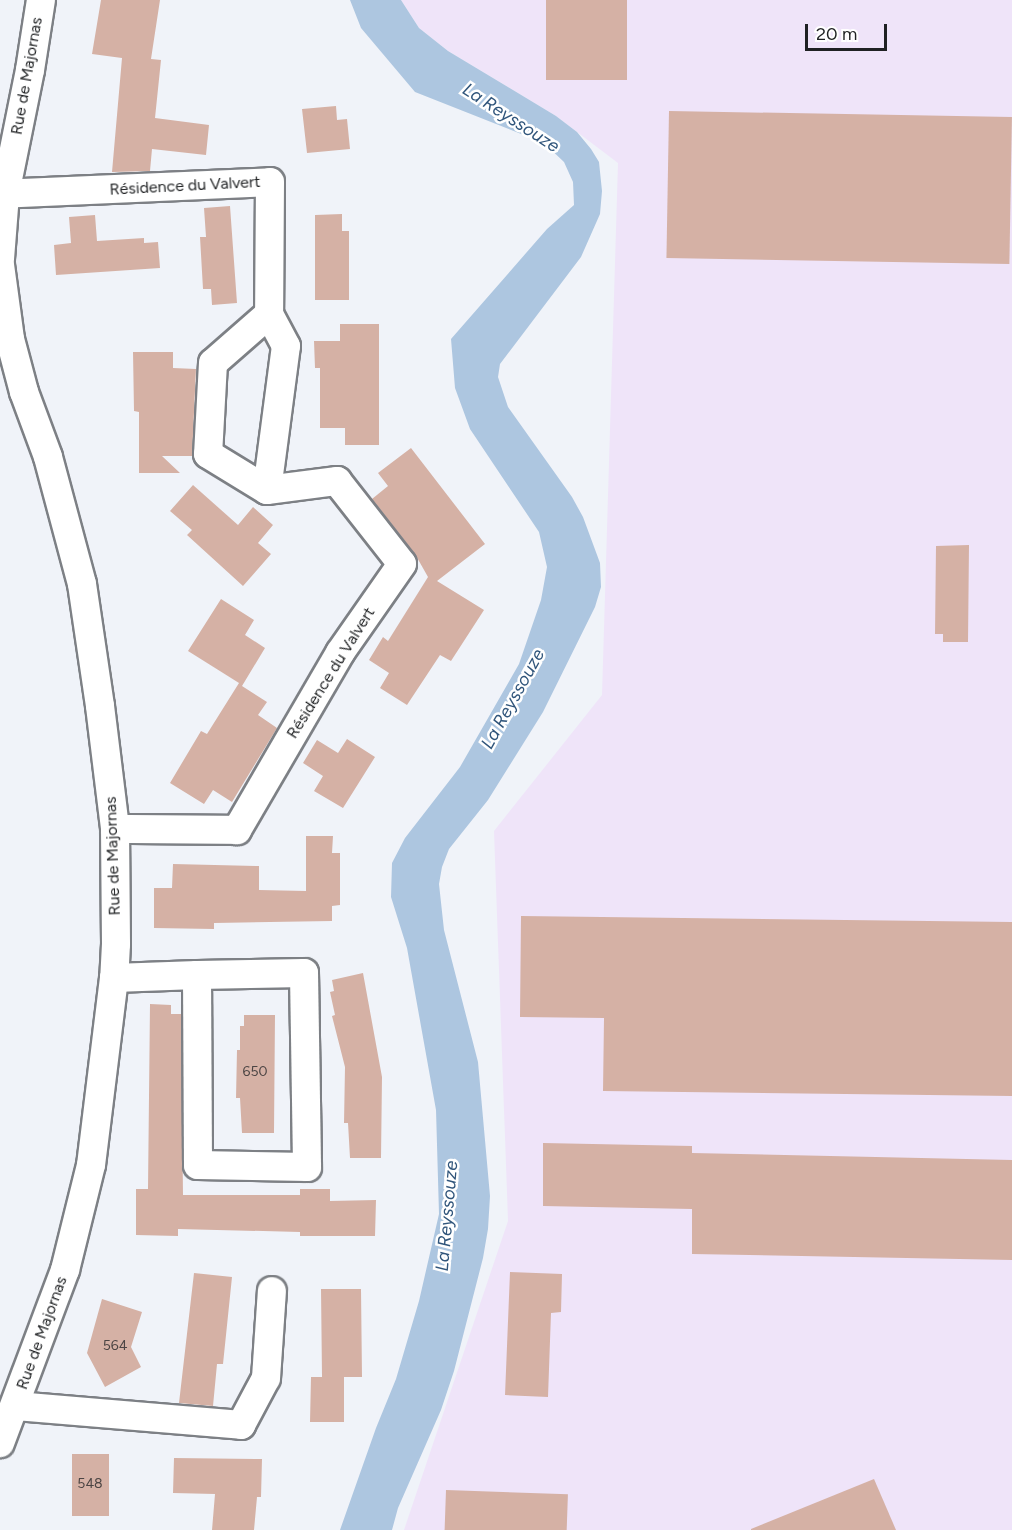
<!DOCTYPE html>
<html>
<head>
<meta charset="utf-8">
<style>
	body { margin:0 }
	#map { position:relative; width:1012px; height:1530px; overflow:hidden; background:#f0f3f9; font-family:Figtree,sans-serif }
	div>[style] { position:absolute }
	.industrial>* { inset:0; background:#efe4f9 }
	.water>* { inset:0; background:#adc6e0 }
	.building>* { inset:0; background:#d5b1a5; transform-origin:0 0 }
	.roads { filter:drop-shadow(2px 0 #7d8085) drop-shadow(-2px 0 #7d8085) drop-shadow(0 2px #7d8085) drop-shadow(0 -2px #7d8085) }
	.minor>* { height:28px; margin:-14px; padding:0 14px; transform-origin:14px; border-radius:14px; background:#fff }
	span { translate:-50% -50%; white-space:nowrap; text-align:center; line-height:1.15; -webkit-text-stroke:5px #fff; paint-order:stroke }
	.number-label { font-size:14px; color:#4c4544 }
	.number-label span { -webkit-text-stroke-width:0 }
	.street-label { font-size:16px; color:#1f2123 }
	.water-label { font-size:18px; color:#30557b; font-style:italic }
	.scale { position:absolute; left:805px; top:24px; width:82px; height:27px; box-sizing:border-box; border:3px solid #1f2123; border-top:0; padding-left:8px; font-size:18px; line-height:21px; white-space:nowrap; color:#1f2123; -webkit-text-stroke:4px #fff; paint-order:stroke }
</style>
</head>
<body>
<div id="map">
	<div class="industrial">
		<div style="clip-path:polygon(401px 0,1012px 0,1012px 1530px,404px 1530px,508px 1221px,494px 831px,602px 695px,618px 163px,556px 116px,448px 51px,419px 28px)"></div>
	</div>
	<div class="water">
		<div style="clip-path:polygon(350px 0,401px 0,419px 28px,448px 51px,556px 116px,577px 132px,591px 149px,599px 162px,602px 191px,600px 214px,581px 257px,500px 364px,498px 377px,508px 407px,572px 497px,583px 517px,600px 563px,601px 587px,595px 607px,543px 712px,488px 800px,449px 849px,442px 867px,439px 884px,444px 930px,478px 1062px,490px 1196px,488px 1229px,483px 1258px,454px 1371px,441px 1410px,398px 1508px,392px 1530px,340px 1530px,376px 1428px,396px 1379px,419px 1301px,439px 1214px,436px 1110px,407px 948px,391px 897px,392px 863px,405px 838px,460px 767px,519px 664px,541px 600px,547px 567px,539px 532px,470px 429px,455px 388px,451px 339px,547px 229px,574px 205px,573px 182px,564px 162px,544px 143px,415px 92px,361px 28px)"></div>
	</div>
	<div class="building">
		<div style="clip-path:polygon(101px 0,160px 0,151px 59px,161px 60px,155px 118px,209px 125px,206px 155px,152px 149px,150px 171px,112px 172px,122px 58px,92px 54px)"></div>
		<div style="left:546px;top:0;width:81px;height:80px"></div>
		<div style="clip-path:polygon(336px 106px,337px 120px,347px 119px,350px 149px,307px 153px,302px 109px)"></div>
		<div style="left:669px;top:111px;width:343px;height:147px;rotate:1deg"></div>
		<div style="clip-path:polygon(230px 206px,237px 303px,212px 305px,211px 289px,203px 289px,200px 237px,206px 237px,204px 208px)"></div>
		<div style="clip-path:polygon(342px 214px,342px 231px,349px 231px,349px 300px,315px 300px,315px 215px)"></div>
		<div style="clip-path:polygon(95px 215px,97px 241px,144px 238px,144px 243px,158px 242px,160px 268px,56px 275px,54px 245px,71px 243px,69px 217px)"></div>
		<div style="clip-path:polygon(340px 324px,379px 324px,379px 445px,345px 445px,345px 428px,320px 428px,320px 368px,315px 368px,314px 341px,340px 341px)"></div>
		<div style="clip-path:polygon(133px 352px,173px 352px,173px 368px,196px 369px,192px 456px,162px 456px,180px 473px,139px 473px,139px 412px,134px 411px)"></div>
		<div style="clip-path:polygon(411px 448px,485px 544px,437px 581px,484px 610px,451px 661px,440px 655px,407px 705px,380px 688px,389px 673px,369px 660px,383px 637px,388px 641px,428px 577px,415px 554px,372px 499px,388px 486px,378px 473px)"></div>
		<div style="clip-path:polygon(193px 485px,238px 525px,253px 507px,273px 525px,258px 543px,271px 554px,243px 586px,187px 535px,192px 530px,170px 511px)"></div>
		<div style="clip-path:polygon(969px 545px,968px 642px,943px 642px,943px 634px,935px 634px,936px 546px)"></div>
		<div style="clip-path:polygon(221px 599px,254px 620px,245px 635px,265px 648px,242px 686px,267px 702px,258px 715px,277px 728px,232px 802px,213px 790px,204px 804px,170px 783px,201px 731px,207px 734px,239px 683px,188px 651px)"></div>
		<div style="clip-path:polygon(347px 739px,375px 757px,343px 808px,314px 791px,323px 776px,303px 763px,317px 740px,338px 753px)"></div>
		<div style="clip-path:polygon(306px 836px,333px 836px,332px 853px,340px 853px,340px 905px,332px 906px,332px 921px,214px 923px,214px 929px,154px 928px,154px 888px,172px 888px,173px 864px,259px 866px,259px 890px,306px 891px)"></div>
		<div style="clip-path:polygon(521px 916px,1012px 922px,1012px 1096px,603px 1091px,604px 1018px,520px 1017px)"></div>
		<div style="clip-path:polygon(363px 973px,382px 1077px,381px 1158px,350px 1158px,348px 1123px,344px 1123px,345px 1067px,332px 1016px,335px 1015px,330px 992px,334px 991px,332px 980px)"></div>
		<div style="clip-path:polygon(150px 1004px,171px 1005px,171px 1014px,181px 1014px,183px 1195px,300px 1195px,300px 1189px,330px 1189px,330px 1201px,376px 1200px,375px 1236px,300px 1236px,300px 1232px,178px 1229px,178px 1236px,136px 1235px,136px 1189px,148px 1189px)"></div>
		<div style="clip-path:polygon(244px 1015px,275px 1015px,274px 1133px,242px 1133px,240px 1098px,236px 1098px,237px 1050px,240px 1050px,240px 1026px,244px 1026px)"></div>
		<div style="clip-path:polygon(543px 1143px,692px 1146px,692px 1153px,1012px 1160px,1012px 1260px,692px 1254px,692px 1209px,543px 1206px)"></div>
		<div style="clip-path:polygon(510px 1272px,562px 1274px,561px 1312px,551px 1313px,548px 1397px,505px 1395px)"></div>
		<div style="clip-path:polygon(194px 1273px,232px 1277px,223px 1364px,217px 1364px,213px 1406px,179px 1403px)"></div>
		<div style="clip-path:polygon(321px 1289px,361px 1289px,362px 1377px,344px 1377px,344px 1422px,310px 1422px,311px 1377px,322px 1377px)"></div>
		<div style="clip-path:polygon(102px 1299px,142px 1312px,131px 1347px,141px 1367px,105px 1387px,87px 1353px)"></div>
		<div style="left:72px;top:1454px;width:37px;height:62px"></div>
		<div style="clip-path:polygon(174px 1458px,262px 1459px,261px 1497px,257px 1497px,254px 1530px,212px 1530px,215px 1494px,173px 1493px)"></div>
		<div style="clip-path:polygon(874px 1479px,896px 1530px,751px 1530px,751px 1529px)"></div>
		<div style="left:446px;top:1490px;width:122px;height:40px;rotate:2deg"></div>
	</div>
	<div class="roads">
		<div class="minor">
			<div style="left:0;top:194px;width:270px;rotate:-2.5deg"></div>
			<div style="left:270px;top:182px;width:132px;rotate:90.4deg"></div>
			<div style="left:269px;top:314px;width:74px;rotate:138.8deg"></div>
			<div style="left:213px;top:363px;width:91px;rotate:93.1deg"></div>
			<div style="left:208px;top:454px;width:69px;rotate:31.4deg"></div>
			<div style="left:267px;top:490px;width:71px;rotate:-7.3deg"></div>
			<div style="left:337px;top:481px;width:105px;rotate:51.9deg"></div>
			<div style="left:402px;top:564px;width:108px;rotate:124.9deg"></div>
			<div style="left:340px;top:653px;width:205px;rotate:120.2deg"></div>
			<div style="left:237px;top:830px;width:122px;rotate:-179.5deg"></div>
			<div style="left:0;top:259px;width:65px;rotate:-85.6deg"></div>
			<div style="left:5px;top:194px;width:126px;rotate:-78.6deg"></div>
			<div style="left:30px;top:70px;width:71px;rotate:-81.1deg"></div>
			<div style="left:0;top:265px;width:75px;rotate:82.3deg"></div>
			<div style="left:10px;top:339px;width:55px;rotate:75.2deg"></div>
			<div style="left:24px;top:392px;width:69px;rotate:69.7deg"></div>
			<div style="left:48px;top:457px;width:131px;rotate:75deg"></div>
			<div style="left:82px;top:584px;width:123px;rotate:81.6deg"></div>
			<div style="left:100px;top:706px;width:124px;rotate:83deg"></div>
			<div style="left:115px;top:829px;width:115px;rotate:89.5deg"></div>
			<div style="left:116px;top:944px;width:34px;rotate:93deg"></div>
			<div style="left:114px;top:978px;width:188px;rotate:97deg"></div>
			<div style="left:91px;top:1165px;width:108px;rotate:103.9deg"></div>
			<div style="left:65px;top:1270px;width:185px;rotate:110.6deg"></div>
			<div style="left:267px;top:490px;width:145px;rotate:-82.5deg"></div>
			<div style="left:286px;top:346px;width:36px;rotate:-118deg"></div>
			<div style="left:114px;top:978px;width:83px;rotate:-2.1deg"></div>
			<div style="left:197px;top:975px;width:107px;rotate:-1.1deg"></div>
			<div style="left:304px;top:973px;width:194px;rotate:89.1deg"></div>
			<div style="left:307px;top:1167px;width:109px;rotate:-178.9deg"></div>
			<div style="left:198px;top:1165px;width:190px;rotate:-90.3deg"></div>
			<div style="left:16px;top:1406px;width:226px;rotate:4.8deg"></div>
			<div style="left:241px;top:1425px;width:53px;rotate:-62deg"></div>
			<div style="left:266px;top:1378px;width:87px;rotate:-86.1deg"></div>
		</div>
	</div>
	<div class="number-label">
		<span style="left:255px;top:1072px">650</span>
		<span style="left:115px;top:1346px">564</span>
		<span style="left:90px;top:1484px">548</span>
	</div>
	<div class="street-label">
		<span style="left:27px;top:76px;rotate:-80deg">Rue de Majornas</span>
		<span style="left:185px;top:186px;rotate:-3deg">Résidence du Valvert</span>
		<span style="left:331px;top:673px;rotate:-58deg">Résidence du Valvert</span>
		<span style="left:113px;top:856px;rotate:-92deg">Rue de Majornas</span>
		<span style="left:42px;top:1333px;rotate:-70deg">Rue de Majornas</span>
	</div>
	<div class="water-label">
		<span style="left:511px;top:118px;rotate:33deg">La Reyssouze</span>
		<span style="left:513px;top:699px;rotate:-61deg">La Reyssouze</span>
		<span style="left:447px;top:1216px;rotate:-85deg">La Reyssouze</span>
	</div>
	<div class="scale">20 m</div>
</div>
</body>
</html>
